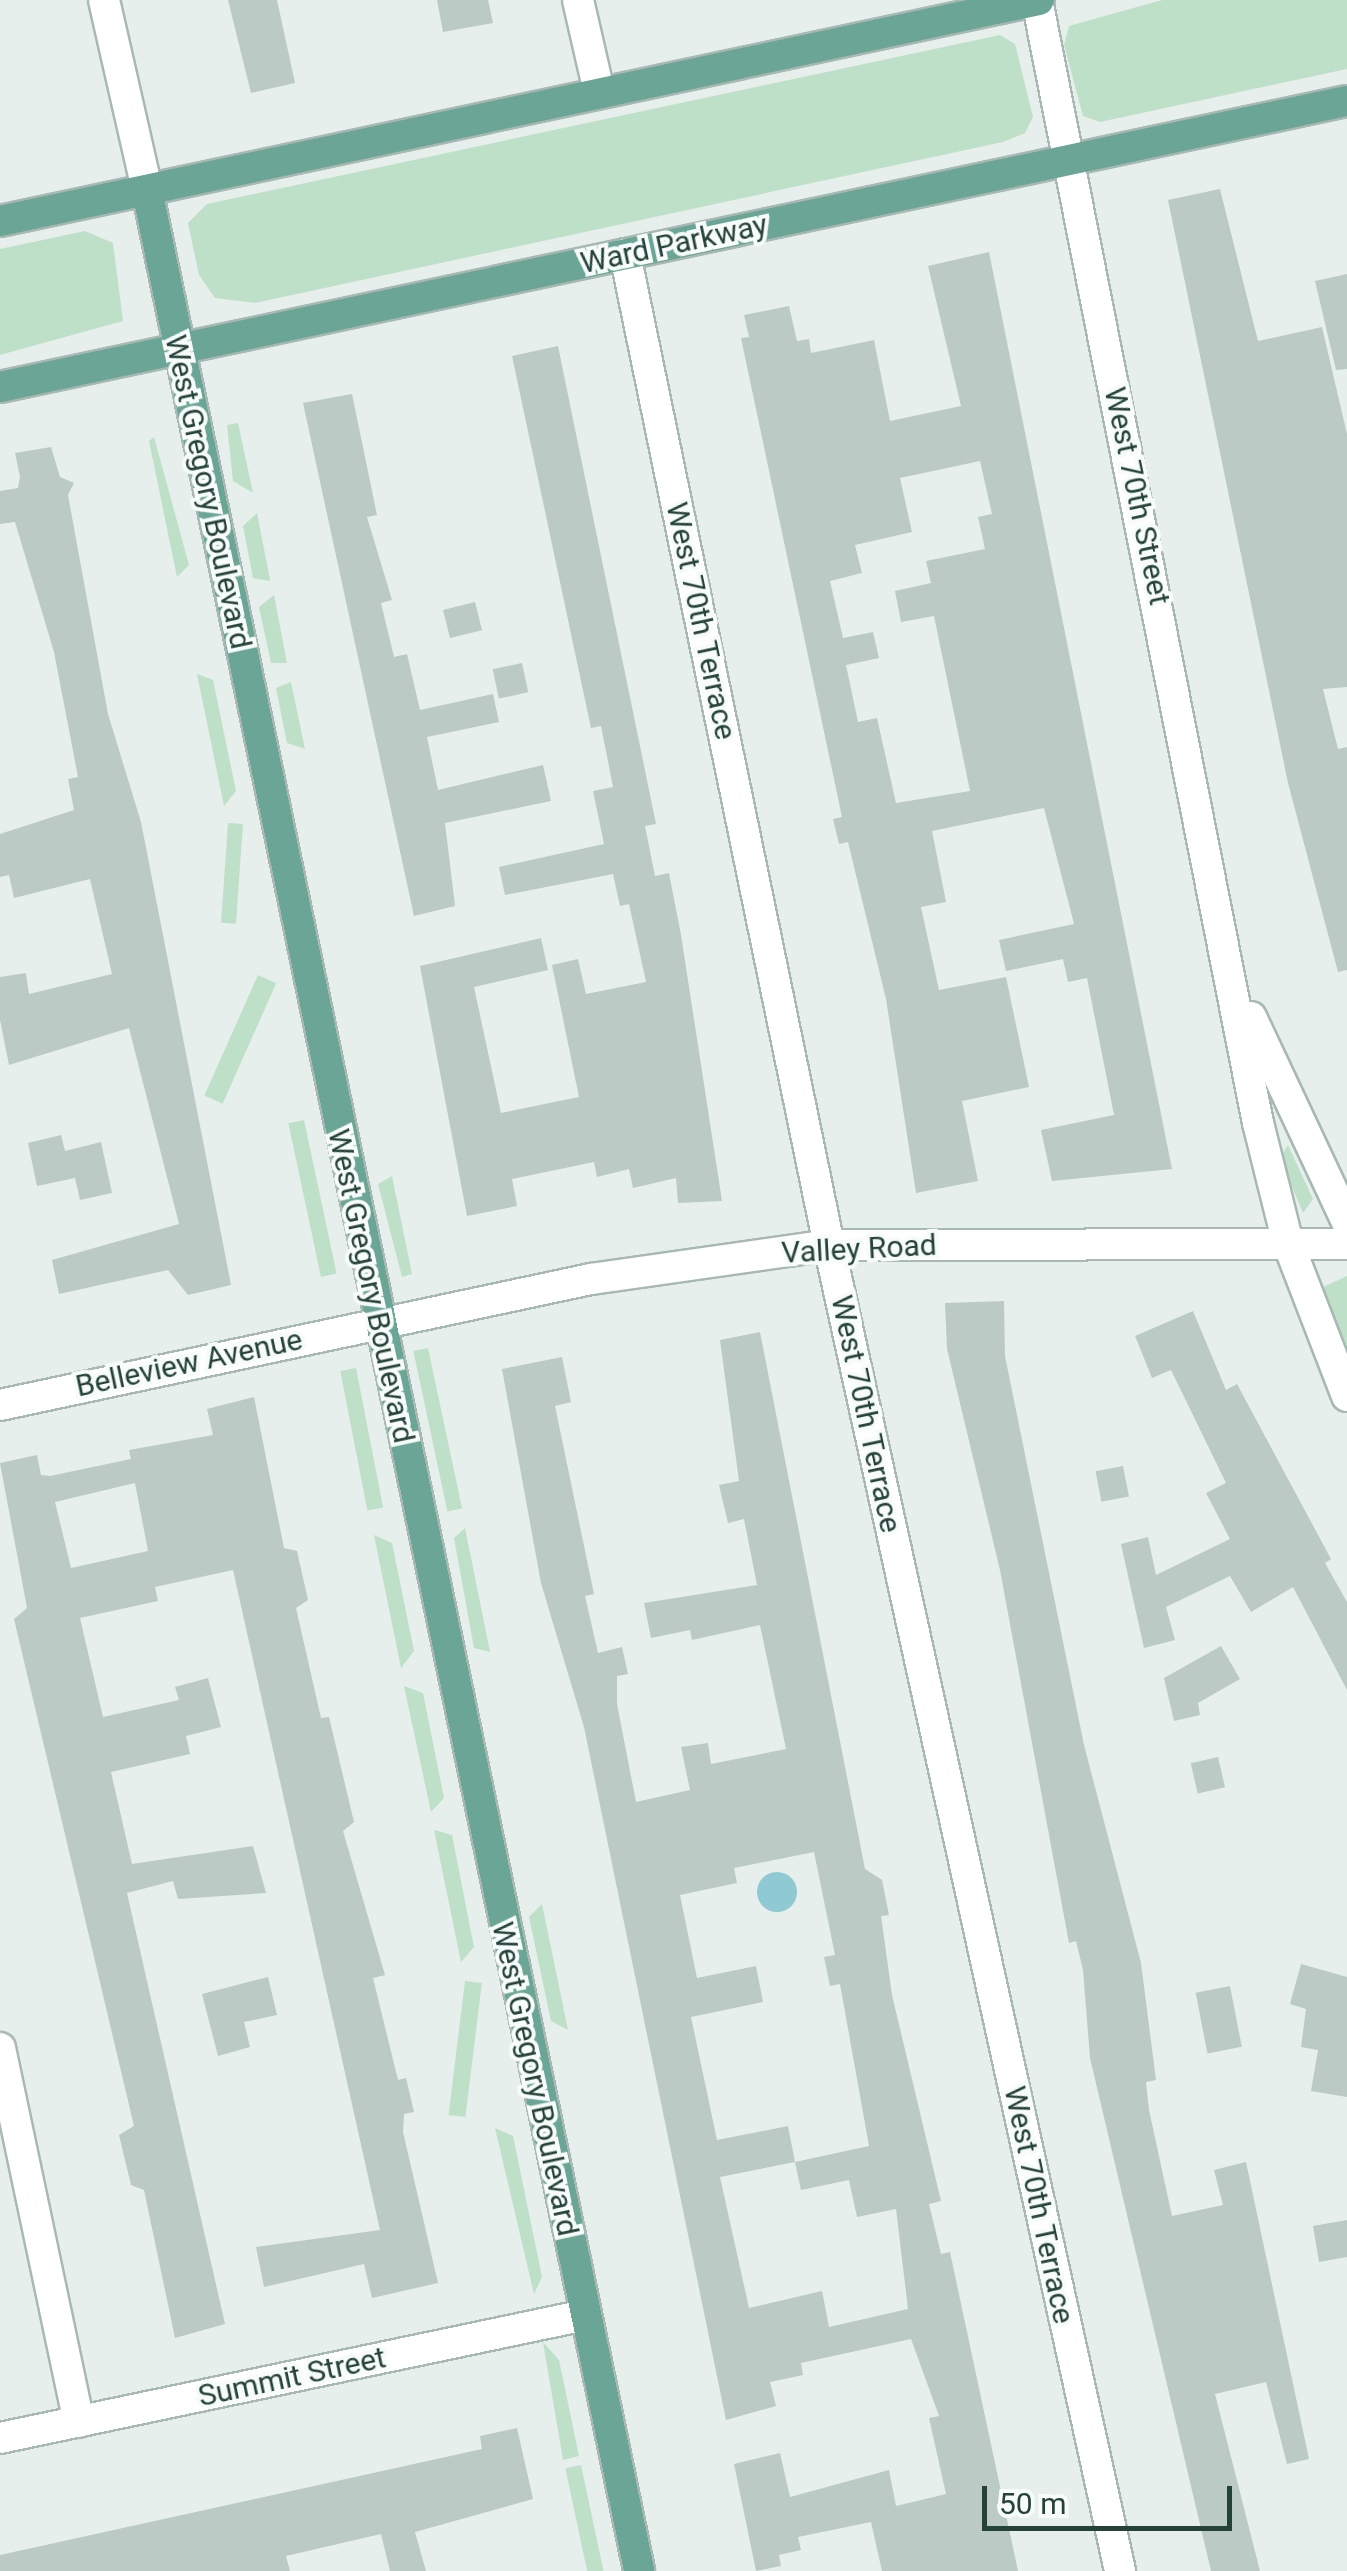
<!DOCTYPE html>
<html>
<head>
<meta charset="utf-8">
<style>
	body { margin:0 }
	#map { position:relative; width:1347px; height:2571px; overflow:hidden; background:#e6efeb; font-family:Roboto,sans-serif }
	div>[style] { position:absolute }
	.green>* { inset:0; background:#bfe0c8; transform-origin:0 0 }
	.water>* { inset:0; background:#8ec9d4 }
	.round { border-radius:50% }
	.building>* { inset:0; background:#bbcac4; transform-origin:0 0 }
	.roads { filter:drop-shadow(2px 0 #a8b8b2) drop-shadow(-2px 0 #a8b8b2) drop-shadow(0 2px #a8b8b2) drop-shadow(0 -2px #a8b8b2) }
	.minor>* { height:30px; margin:-15px; padding:0 15px; transform-origin:15px; border-radius:15px; background:#fff }
	.major>* { height:30px; margin:-15px; padding:0 15px; transform-origin:15px; border-radius:15px; background:#6aa596 }
	span { translate:-50% -50%; white-space:nowrap; text-align:center; line-height:1.15; -webkit-text-stroke:8px #f7fbf9; paint-order:stroke }
	.street-label { font-size:30px; color:#24423a }
	.scale { position:absolute; left:982px; top:2486px; width:250px; height:45px; box-sizing:border-box; border:5px solid #24423a; border-top:0; padding-left:12px; font-size:30px; line-height:35px; white-space:nowrap; color:#24423a; -webkit-text-stroke:8px #f7fbf9; paint-order:stroke }
</style>
</head>
<body>
<div id="map">
	<div class="green">
		<div style="clip-path:polygon(1162px 0,1347px 0,1347px 69px,1100px 122px,1083px 116px,1064px 45px,1069px 26px)"></div>
		<div style="clip-path:polygon(1000px 35px,1015px 44px,1033px 117px,1025px 133px,1003px 142px,255px 303px,215px 298px,199px 275px,188px 223px,207px 204px)"></div>
		<div style="clip-path:polygon(85px 231px,113px 243px,123px 321px,0 355px,0 249px)"></div>
		<div style="clip-path:polygon(238px 423px,253px 493px,233px 481px,227px 425px)"></div>
		<div style="clip-path:polygon(154px 437px,189px 565px,177px 577px,149px 441px)"></div>
		<div style="clip-path:polygon(257px 513px,270px 580px,270px 581px,253px 578px,243px 526px)"></div>
		<div style="clip-path:polygon(274px 595px,287px 663px,271px 663px,259px 607px)"></div>
		<div style="clip-path:polygon(197px 674px,213px 680px,236px 791px,224px 806px)"></div>
		<div style="clip-path:polygon(291px 682px,305px 749px,287px 743px,276px 688px)"></div>
		<div style="left:228px;top:823px;width:15px;height:100px;rotate:4deg"></div>
		<div style="left:258px;top:975px;width:20px;height:132px;rotate:24deg"></div>
		<div style="left:304px;top:1120px;width:157px;height:16px;rotate:78deg"></div>
		<div style="clip-path:polygon(1288px 1145px,1313px 1199px,1303px 1213px,1280px 1158px)"></div>
		<div style="clip-path:polygon(392px 1176px,412px 1274px,402px 1277px,378px 1184px)"></div>
		<div style="clip-path:polygon(1347px 1276px,1347px 1358px,1321px 1288px)"></div>
		<div style="left:428px;top:1348px;width:164px;height:15px;rotate:78deg"></div>
		<div style="left:356px;top:1368px;width:142px;height:16px;rotate:79deg"></div>
		<div style="clip-path:polygon(465px 1528px,490px 1652px,474px 1648px,454px 1538px)"></div>
		<div style="clip-path:polygon(374px 1535px,392px 1543px,414px 1651px,401px 1668px)"></div>
		<div style="clip-path:polygon(404px 1686px,423px 1693px,444px 1798px,431px 1812px)"></div>
		<div style="clip-path:polygon(434px 1830px,452px 1835px,474px 1947px,461px 1962px)"></div>
		<div style="clip-path:polygon(542px 1904px,568px 2030px,551px 2021px,529px 1917px)"></div>
		<div style="left:465px;top:1981px;width:17px;height:135px;rotate:7deg"></div>
		<div style="clip-path:polygon(495px 2128px,513px 2136px,542px 2277px,534px 2294px)"></div>
		<div style="clip-path:polygon(543px 2342px,559px 2360px,579px 2456px,563px 2460px)"></div>
		<div style="left:581px;top:2465px;width:108px;height:16px;rotate:78deg"></div>
	</div>
	<div class="water">
		<div class="round" style="left:757px;top:1872px;width:40px;height:40px"></div>
	</div>
	<div class="building">
		<div style="clip-path:polygon(228px 0,277px 0,295px 83px,251px 93px)"></div>
		<div style="clip-path:polygon(437px 0,488px 0,493px 23px,443px 32px)"></div>
		<div style="clip-path:polygon(1220px 189px,1258px 341px,1322px 327px,1347px 434px,1347px 687px,1323px 689px,1338px 749px,1347px 747px,1347px 970px,1338px 972px,1288px 783px,1168px 200px)"></div>
		<div style="clip-path:polygon(evenodd,989px 252px,1172px 1169px,1052px 1181px,1041px 1130px,1114px 1115px,1087px 978px,1068px 982px,1063px 959px,1006px 971px,999px 940px,1074px 924px,1044px 808px,932px 831px,946px 902px,921px 907px,939px 990px,1006px 977px,1029px 1087px,962px 1101px,978px 1181px,916px 1193px,886px 999px,848px 842px,839px 844px,833px 819px,842px 817px,741px 338px,749px 337px,744px 315px,789px 306px,797px 341px,809px 339px,811px 353px,874px 340px,890px 421px,961px 406px,928px 266px,989px 252px,980px 461px,992px 514px,978px 517px,985px 549px,926px 561px,931px 583px,895px 591px,901px 622px,934px 616px,970px 791px,896px 803px,877px 718px,858px 722px,846px 665px,879px 658px,873px 632px,843px 638px,830px 581px,862px 573px,855px 545px,912px 532px,900px 478px,980px 461px)"></div>
		<div style="clip-path:polygon(1347px 274px,1347px 369px,1336px 370px,1315px 281px)"></div>
		<div style="clip-path:polygon(558px 346px,656px 824px,645px 826px,655px 876px,669px 873px,681px 935px,722px 1201px,678px 1203px,676px 1178px,633px 1188px,629px 1169px,597px 1177px,594px 1162px,512px 1179px,517px 1206px,467px 1216px,420px 966px,541px 938px,548px 970px,474px 987px,501px 1113px,579px 1097px,552px 965px,578px 959px,586px 994px,646px 982px,629px 904px,620px 906px,613px 874px,505px 895px,499px 867px,604px 844px,593px 791px,613px 787px,601px 726px,591px 728px,512px 356px)"></div>
		<div style="clip-path:polygon(352px 394px,377px 515px,367px 517px,392px 600px,381px 603px,394px 657px,407px 654px,420px 710px,493px 694px,499px 722px,427px 737px,438px 790px,543px 765px,551px 801px,445px 823px,455px 906px,414px 916px,303px 403px)"></div>
		<div style="clip-path:polygon(51px 447px,60px 477px,74px 483px,68px 495px,108px 714px,141px 822px,231px 1285px,188px 1295px,168px 1270px,59px 1294px,52px 1260px,179px 1224px,129px 1028px,9px 1065px,0 1020px,0 977px,26px 973px,29px 994px,112px 974px,90px 879px,14px 898px,9px 875px,0 877px,0 834px,74px 810px,68px 779px,78px 777px,54px 652px,15px 522px,0 524px,0 491px,18px 488px,20px 477px,15px 453px)"></div>
		<div style="left:475px;top:602px;width:29px;height:33px;rotate:76deg"></div>
		<div style="left:522px;top:663px;width:30px;height:30px;rotate:78deg"></div>
		<div style="clip-path:polygon(61px 1135px,65px 1151px,101px 1142px,112px 1193px,80px 1200px,75px 1178px,37px 1186px,28px 1143px)"></div>
		<div style="clip-path:polygon(1004px 1301px,1005px 1356px,1084px 1745px,1141px 1963px,1156px 2080px,1146px 2082px,1149px 2110px,1172px 2216px,1223px 2205px,1214px 2170px,1246px 2162px,1309px 2459px,1287px 2464px,1266px 2382px,1215px 2394px,1260px 2571px,1211px 2571px,1090px 2058px,1083px 1970px,1076px 1941px,1069px 1943px,1000px 1570px,947px 1349px,945px 1303px)"></div>
		<div style="clip-path:polygon(1193px 1311px,1226px 1390px,1237px 1384px,1331px 1559px,1325px 1563px,1347px 1602px,1347px 1690px,1293px 1587px,1251px 1612px,1230px 1576px,1166px 1607px,1175px 1640px,1144px 1648px,1121px 1544px,1148px 1537px,1156px 1575px,1230px 1539px,1206px 1493px,1226px 1483px,1171px 1370px,1152px 1378px,1135px 1336px)"></div>
		<div style="clip-path:polygon(evenodd,760px 1332px,865px 1869px,882px 1880px,889px 1915px,881px 1916px,892px 1995px,941px 2201px,929px 2204px,941px 2254px,950px 2252px,1018px 2571px,882px 2571px,871px 2522px,798px 2537px,801px 2550px,779px 2555px,781px 2566px,756px 2571px,734px 2464px,780px 2453px,790px 2497px,889px 2470px,896px 2506px,946px 2494px,929px 2418px,939px 2416px,911px 2339px,801px 2363px,803px 2375px,770px 2382px,776px 2406px,726px 2420px,584px 1727px,541px 1583px,502px 1369px,562px 1357px,571px 1402px,555px 1406px,594px 1594px,585px 1596px,598px 1653px,622px 1647px,628px 1674px,617px 1676px,617px 1704px,636px 1802px,690px 1790px,681px 1747px,708px 1743px,711px 1764px,786px 1749px,760px 1625px,692px 1640px,690px 1630px,651px 1638px,644px 1603px,757px 1585px,744px 1519px,728px 1523px,719px 1485px,739px 1481px,720px 1340px,760px 1332px,814px 1852px,835px 1955px,824px 1957px,830px 1986px,840px 1984px,869px 2146px,795px 2162px,788px 2126px,717px 2140px,691px 2017px,763px 2002px,756px 1966px,697px 1978px,680px 1895px,737px 1883px,734px 1868px,814px 1852px,760px 1332px,795px 2162px,801px 2190px,849px 2180px,857px 2217px,896px 2209px,908px 2309px,829px 2327px,822px 2291px,749px 2308px,720px 2177px,795px 2162px)"></div>
		<div style="clip-path:polygon(evenodd,254px 1397px,284px 1548px,297px 1551px,308px 1600px,296px 1608px,321px 1718px,329px 1717px,354px 1822px,343px 1831px,385px 1975px,373px 1978px,398px 2080px,406px 2078px,414px 2112px,404px 2114px,403px 2132px,438px 2283px,372px 2298px,364px 2264px,264px 2287px,256px 2247px,380px 2230px,233px 1570px,155px 1587px,158px 1601px,80px 1618px,103px 1717px,179px 1700px,175px 1687px,208px 1678px,221px 1727px,186px 1736px,190px 1754px,111px 1772px,132px 1864px,253px 1846px,266px 1893px,178px 1899px,173px 1881px,127px 1893px,225px 2324px,175px 2338px,144px 2190px,131px 2185px,119px 2135px,134px 2126px,14px 1619px,27px 1608px,0 1463px,37px 1455px,41px 1475px,50px 1476px,131px 1459px,129px 1450px,213px 1435px,207px 1409px,254px 1397px,135px 1483px,148px 1551px,71px 1568px,55px 1502px,135px 1483px)"></div>
		<div style="left:1123px;top:1466px;width:31px;height:28px;rotate:79deg"></div>
		<div style="clip-path:polygon(1221px 1646px,1240px 1679px,1198px 1703px,1200px 1715px,1174px 1721px,1164px 1678px)"></div>
		<div style="left:1218px;top:1757px;width:31px;height:28px;rotate:77deg"></div>
		<div style="clip-path:polygon(1301px 1964px,1347px 1977px,1347px 2097px,1311px 2091px,1318px 2050px,1301px 2047px,1306px 2009px,1290px 2004px)"></div>
		<div style="clip-path:polygon(268px 1977px,277px 2015px,244px 2022px,250px 2047px,218px 2056px,202px 1994px)"></div>
		<div style="left:1230px;top:1986px;width:62px;height:35px;rotate:79deg"></div>
		<div style="clip-path:polygon(1347px 2220px,1347px 2257px,1319px 2262px,1313px 2226px)"></div>
		<div style="clip-path:polygon(517px 2428px,533px 2499px,415px 2532px,426px 2571px,390px 2571px,381px 2534px,286px 2556px,290px 2571px,0 2571px,0 2555px,482px 2449px,480px 2436px)"></div>
	</div>
	<div class="roads">
		<div class="minor">
			<div style="left:104px;top:0;width:195px;rotate:77.2deg"></div>
			<div style="left:578px;top:0;width:94px;rotate:77.1deg"></div>
			<div style="left:1037px;top:0;width:1145px;rotate:78.87deg"></div>
			<div style="left:1258px;top:1123px;width:124px;rotate:76deg"></div>
			<div style="left:1288px;top:1243px;width:164px;rotate:68.9deg"></div>
			<div style="left:625px;top:254px;width:1012px;rotate:78.37deg"></div>
			<div style="left:829px;top:1245px;width:1358px;rotate:77.62deg"></div>
			<div style="left:1251px;top:1017px;width:226px;rotate:64.9deg"></div>
			<div style="left:0;top:1405px;width:604px;rotate:-12.04deg"></div>
			<div style="left:591px;top:1279px;width:240px;rotate:-8.1deg"></div>
			<div style="left:829px;top:1245px;width:518px;rotate:-0.11deg"></div>
			<div style="left:0;top:2048px;width:382px;rotate:78.1deg"></div>
			<div style="left:0;top:2438px;width:598px;rotate:-11.87deg"></div>
		</div>
		<div class="major">
			<div style="left:147px;top:190px;width:2431px;rotate:78.32deg"></div>
			<div style="left:0;top:221px;width:1062px;rotate:-12.01deg"></div>
			<div style="left:0;top:387px;width:1377px;rotate:-11.99deg"></div>
		</div>
	</div>
	<div class="street-label">
		<span style="left:674px;top:244px;rotate:-12deg">Ward Parkway</span>
		<span style="left:208px;top:492px;rotate:78deg">West Gregory Boulevard</span>
		<span style="left:1137px;top:496px;rotate:78deg">West 70th Street</span>
		<span style="left:701px;top:621px;rotate:78deg">West 70th Terrace</span>
		<span style="left:859px;top:1249px;rotate:-3deg">Valley Road</span>
		<span style="left:371px;top:1286px;rotate:78deg">West Gregory Boulevard</span>
		<span style="left:189px;top:1363px;rotate:-12deg">Belleview Avenue</span>
		<span style="left:866px;top:1414px;rotate:78deg">West 70th Terrace</span>
		<span style="left:535px;top:2079px;rotate:78deg">West Gregory Boulevard</span>
		<span style="left:1039px;top:2205px;rotate:78deg">West 70th Terrace</span>
		<span style="left:292px;top:2377px;rotate:-12deg">Summit Street</span>
	</div>
	<div class="scale">50 m</div>
</div>
</body>
</html>
